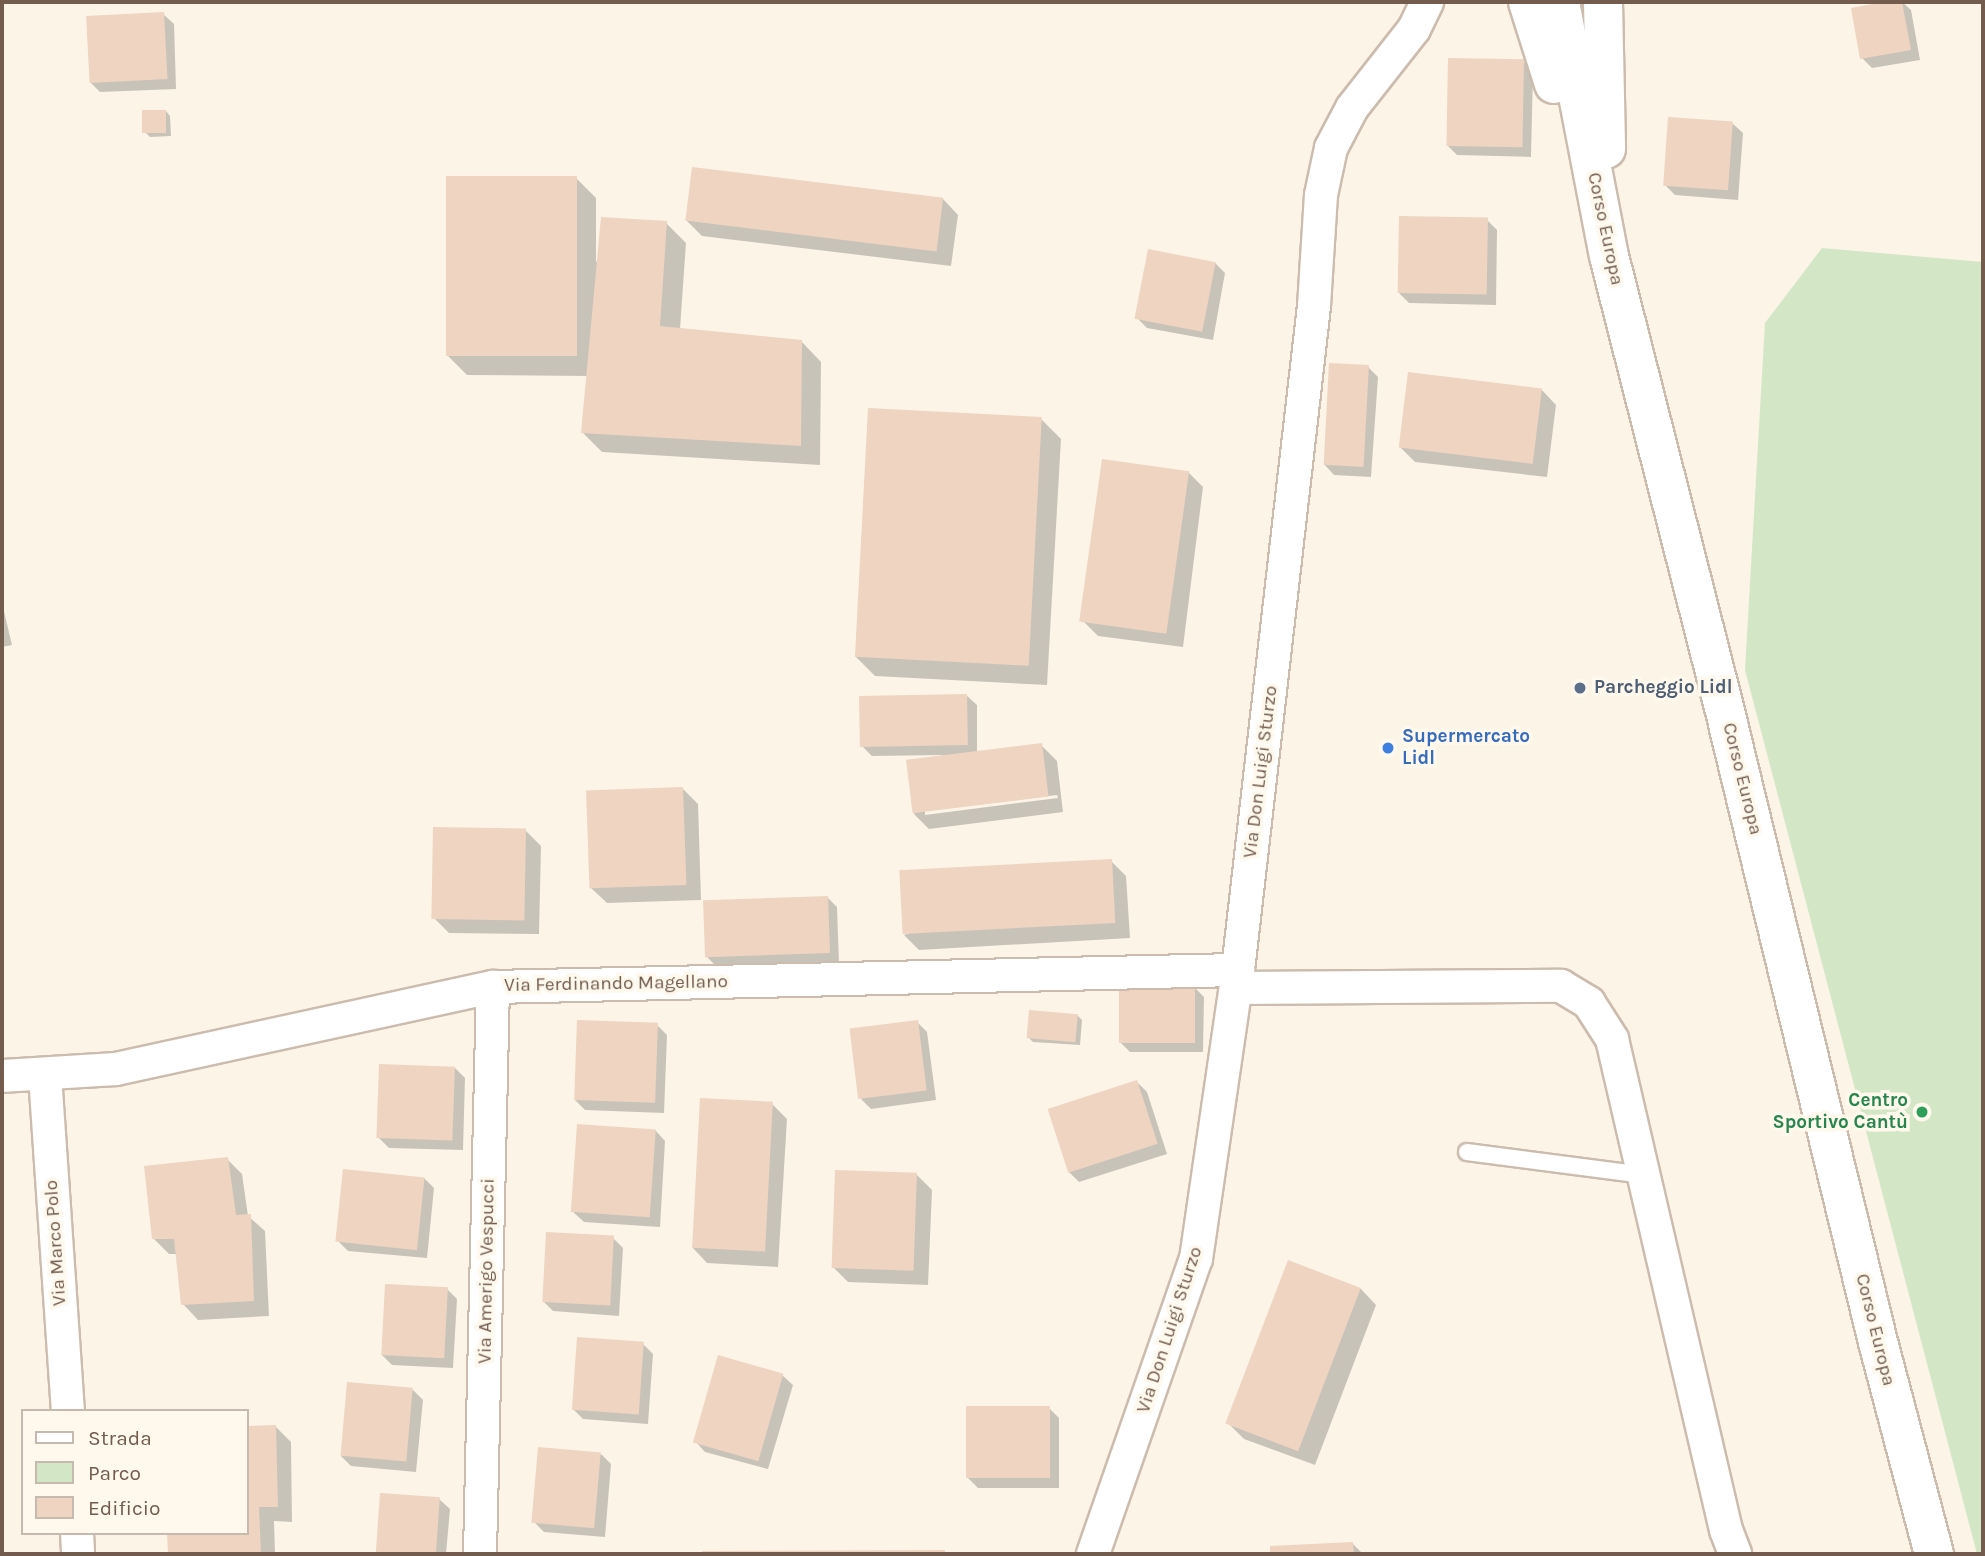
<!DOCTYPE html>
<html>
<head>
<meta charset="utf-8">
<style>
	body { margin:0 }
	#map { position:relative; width:1985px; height:1556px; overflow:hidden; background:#fbf4e7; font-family:Karla,sans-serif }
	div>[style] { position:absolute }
	.green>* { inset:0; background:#d3e7c7 }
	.shadow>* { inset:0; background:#0003 }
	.building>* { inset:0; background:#eed4c1; transform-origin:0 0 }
	.roads { filter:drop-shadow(2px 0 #ccbcae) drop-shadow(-2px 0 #ccbcae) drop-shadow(0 2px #ccbcae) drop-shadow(0 -2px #ccbcae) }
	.service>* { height:16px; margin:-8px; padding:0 8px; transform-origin:8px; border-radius:8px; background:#fff }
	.minor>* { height:32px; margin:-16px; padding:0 16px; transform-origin:16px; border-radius:16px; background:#fff }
	.secondary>* { height:38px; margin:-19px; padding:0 19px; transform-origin:19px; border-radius:19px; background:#fff }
	.dots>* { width:19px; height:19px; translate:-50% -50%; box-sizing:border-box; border:4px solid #fef8ed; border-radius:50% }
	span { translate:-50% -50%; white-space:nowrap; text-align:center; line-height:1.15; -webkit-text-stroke:7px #fef8ed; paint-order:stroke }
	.street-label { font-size:19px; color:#735b4d }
	.service-label { font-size:19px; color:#4e5e75; font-weight:700 }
	.left { translate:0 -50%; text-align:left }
	.shop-label { font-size:19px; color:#366cbe; font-weight:700 }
	.leisure-label { font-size:19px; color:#27864d; font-weight:700 }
	.right { translate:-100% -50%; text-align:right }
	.frame { position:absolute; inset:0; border:4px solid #735b4d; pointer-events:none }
	.legend { position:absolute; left:21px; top:1409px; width:228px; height:126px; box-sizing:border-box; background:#fef8ed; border:2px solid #c6b9ad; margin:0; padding:9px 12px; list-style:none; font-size:21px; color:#735b4d }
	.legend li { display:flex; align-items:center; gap:14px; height:35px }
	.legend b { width:35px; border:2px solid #c6b9ad }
</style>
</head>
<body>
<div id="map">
	<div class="green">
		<div style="clip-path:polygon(1822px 248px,1983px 262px,1983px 1554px,1977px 1554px,1745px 670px,1765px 323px)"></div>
	</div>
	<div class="shadow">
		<div style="clip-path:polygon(1893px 2px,1902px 2px,1911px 10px,1920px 60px,1872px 68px,1862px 58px,1853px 9px)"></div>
		<div style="clip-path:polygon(163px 14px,174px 24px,176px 89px,100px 92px,90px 82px)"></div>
		<div style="clip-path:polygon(1523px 61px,1533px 71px,1531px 157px,1457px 155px,1447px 145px)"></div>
		<div style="clip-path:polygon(166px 111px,170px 116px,171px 136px,150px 137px,145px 132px)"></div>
		<div style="clip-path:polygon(1732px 123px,1743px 133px,1738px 200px,1675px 195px,1665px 185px)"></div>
		<div style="clip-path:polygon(576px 178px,596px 198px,596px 262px,666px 223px,686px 243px,680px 329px,801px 341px,821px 362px,820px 465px,602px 452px,582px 432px,588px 376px,467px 375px,447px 355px)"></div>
		<div style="clip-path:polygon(943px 199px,958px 215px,951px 266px,702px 236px,686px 220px)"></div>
		<div style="clip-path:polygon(1487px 220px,1497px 230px,1496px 305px,1409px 303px,1399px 293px)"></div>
		<div style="clip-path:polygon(1215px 263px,1225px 273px,1213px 340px,1147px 328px,1137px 318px)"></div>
		<div style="clip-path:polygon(1368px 367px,1378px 377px,1371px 477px,1334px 475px,1324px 464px)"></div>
		<div style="clip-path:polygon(1541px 389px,1556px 405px,1547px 477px,1415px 462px,1400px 447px)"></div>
		<div style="clip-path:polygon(1041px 419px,1061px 439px,1047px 685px,875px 676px,855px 656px)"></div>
		<div style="clip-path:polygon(1188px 472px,1203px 487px,1183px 647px,1098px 636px,1083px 621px)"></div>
		<div style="clip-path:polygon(2px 603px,12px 645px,2px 647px)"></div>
		<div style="clip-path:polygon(evenodd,966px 695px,977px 705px,977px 753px,1041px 745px,1057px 761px,1063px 812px,929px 829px,914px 814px,943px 755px,872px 756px,862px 746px,966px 695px,1057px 795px,1058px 798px,925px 815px,925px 811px,1057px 795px)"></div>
		<div style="clip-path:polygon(683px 789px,698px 804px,701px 900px,607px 903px,591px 888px)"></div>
		<div style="clip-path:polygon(525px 830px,541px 846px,539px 934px,449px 933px,434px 918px)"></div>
		<div style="clip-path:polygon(1111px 861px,1126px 876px,1130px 938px,919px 950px,904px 935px)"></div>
		<div style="clip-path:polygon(827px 897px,837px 907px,839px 963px,717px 967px,707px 957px)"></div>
		<div style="clip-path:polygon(1194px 987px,1204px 997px,1203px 1052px,1130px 1052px,1120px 1042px)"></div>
		<div style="clip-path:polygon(1077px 1015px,1082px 1020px,1080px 1045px,1033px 1042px,1029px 1038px)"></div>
		<div style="clip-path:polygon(917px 1022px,927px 1032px,936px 1100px,871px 1109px,861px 1099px)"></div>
		<div style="clip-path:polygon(657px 1025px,667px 1035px,664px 1113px,585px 1110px,575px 1100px)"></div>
		<div style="clip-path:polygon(455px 1068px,465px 1078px,463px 1150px,389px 1148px,379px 1138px)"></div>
		<div style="clip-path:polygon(1137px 1082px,1147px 1092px,1167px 1154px,1079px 1182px,1069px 1172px)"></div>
		<div style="clip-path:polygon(772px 1104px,787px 1119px,778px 1267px,707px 1263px,692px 1247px)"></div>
		<div style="clip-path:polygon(655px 1130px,665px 1141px,660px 1227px,584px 1222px,573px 1212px)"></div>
		<div style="clip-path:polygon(227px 1159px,242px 1174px,248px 1216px,265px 1231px,269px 1316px,198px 1320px,183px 1304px,177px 1254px,169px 1254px,153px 1238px)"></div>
		<div style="clip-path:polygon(917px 1175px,932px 1190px,928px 1285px,848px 1282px,833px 1267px)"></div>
		<div style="clip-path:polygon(424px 1178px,434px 1188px,427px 1258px,348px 1251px,338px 1241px)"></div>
		<div style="clip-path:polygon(613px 1238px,623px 1248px,619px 1316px,553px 1311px,543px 1301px)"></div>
		<div style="clip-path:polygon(1289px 1263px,1361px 1289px,1376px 1305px,1315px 1465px,1244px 1439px,1229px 1424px)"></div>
		<div style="clip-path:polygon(447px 1289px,457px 1299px,453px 1368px,392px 1365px,382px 1355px)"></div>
		<div style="clip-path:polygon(643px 1344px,653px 1354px,648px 1424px,583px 1419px,573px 1409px)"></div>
		<div style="clip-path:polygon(782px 1375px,793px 1385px,768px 1469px,705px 1452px,695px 1441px)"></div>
		<div style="clip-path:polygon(413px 1390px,423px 1400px,416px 1472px,351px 1466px,341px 1456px)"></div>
		<div style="clip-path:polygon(1049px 1408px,1059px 1418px,1059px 1488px,978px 1488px,968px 1478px)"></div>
		<div style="clip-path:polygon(247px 1427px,276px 1427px,291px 1442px,292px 1522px,274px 1521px,275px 1554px,170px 1554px,169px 1533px,247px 1533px)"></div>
		<div style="clip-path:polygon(601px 1454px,611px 1464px,605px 1537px,544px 1532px,534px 1522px)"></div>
		<div style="clip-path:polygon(381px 1495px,439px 1499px,450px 1509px,446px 1554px,377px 1554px)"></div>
		<div style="clip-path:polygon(1353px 1544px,1363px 1554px,1272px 1554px,1272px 1548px)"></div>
		<div style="clip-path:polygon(945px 1552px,947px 1554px,704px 1554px,704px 1553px)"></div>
	</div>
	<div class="building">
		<div style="clip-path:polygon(1883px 2px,1902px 2px,1911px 50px,1860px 59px,1851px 8px)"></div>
		<div style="left:164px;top:12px;width:67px;height:78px;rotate:87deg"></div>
		<div style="left:1448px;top:58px;width:76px;height:88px;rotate:1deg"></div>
		<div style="left:142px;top:110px;width:24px;height:23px"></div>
		<div style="left:1668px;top:117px;width:65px;height:69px;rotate:4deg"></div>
		<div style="left:692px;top:167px;width:253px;height:54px;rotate:7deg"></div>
		<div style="left:446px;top:176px;width:131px;height:180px"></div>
		<div style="left:1399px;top:216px;width:89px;height:77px;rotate:1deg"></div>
		<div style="clip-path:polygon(601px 217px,667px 221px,660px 326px,802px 340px,801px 446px,581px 433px)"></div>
		<div style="left:1148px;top:249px;width:69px;height:71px;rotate:11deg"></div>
		<div style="left:1329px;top:363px;width:40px;height:102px;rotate:3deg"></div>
		<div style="left:1408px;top:372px;width:135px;height:76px;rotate:7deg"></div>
		<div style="left:868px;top:408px;width:174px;height:249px;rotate:3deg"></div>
		<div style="left:1102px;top:459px;width:88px;height:164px;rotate:8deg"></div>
		<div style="left:967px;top:694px;width:51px;height:108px;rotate:89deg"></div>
		<div style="left:1042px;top:743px;width:54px;height:137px;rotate:83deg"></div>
		<div style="left:683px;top:787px;width:98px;height:97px;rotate:88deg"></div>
		<div style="left:433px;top:827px;width:93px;height:92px;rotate:1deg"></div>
		<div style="left:1112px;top:859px;width:64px;height:213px;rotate:87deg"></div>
		<div style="left:828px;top:896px;width:57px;height:125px;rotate:88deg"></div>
		<div style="left:1119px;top:985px;width:76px;height:58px"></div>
		<div style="left:1029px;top:1010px;width:49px;height:28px;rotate:5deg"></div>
		<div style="left:577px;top:1020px;width:81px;height:80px;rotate:2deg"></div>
		<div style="left:918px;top:1020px;width:71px;height:69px;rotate:83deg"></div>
		<div style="left:379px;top:1064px;width:76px;height:74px;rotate:2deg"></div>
		<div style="left:1137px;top:1080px;width:67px;height:94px;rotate:72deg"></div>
		<div style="left:700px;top:1098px;width:73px;height:150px;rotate:3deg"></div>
		<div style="left:577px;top:1124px;width:79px;height:88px;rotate:4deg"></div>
		<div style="clip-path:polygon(228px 1157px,236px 1215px,251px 1214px,254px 1301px,181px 1305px,174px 1239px,152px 1239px,144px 1166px)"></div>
		<div style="left:343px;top:1169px;width:82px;height:73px;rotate:6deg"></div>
		<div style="left:835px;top:1170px;width:82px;height:98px;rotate:2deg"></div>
		<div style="left:546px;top:1232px;width:68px;height:70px;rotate:3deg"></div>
		<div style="left:1288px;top:1260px;width:78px;height:175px;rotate:21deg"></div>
		<div style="left:385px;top:1284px;width:63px;height:71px;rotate:3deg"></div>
		<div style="left:577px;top:1337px;width:67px;height:73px;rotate:4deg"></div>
		<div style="left:718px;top:1355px;width:68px;height:91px;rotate:16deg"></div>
		<div style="left:347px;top:1382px;width:66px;height:74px;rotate:5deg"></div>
		<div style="left:966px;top:1406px;width:84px;height:72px"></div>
		<div style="clip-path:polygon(276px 1425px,278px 1507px,259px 1507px,261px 1554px,168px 1554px,167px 1533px,247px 1533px,247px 1426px)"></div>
		<div style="left:538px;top:1447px;width:63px;height:76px;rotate:5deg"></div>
		<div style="left:380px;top:1493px;width:60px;height:61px;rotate:4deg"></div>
		<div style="clip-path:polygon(1353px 1542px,1354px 1554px,1270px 1554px,1270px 1546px)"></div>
		<div style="clip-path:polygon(945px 1550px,945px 1554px,702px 1554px,702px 1551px)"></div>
	</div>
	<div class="roads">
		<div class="service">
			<div style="left:1467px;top:1152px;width:178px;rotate:7.4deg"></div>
		</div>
		<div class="minor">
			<div style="left:1236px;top:988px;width:325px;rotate:-0.4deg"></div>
			<div style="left:1561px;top:986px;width:33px;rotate:31deg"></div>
			<div style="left:1589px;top:1003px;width:43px;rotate:57.4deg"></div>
			<div style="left:1612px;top:1039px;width:504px;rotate:76.93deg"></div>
			<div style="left:1726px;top:1530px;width:26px;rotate:69deg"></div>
			<div style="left:45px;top:1075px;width:337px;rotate:86.1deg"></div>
			<div style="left:2px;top:1076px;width:114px;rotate:-3.5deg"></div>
			<div style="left:116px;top:1069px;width:386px;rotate:-12.3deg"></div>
			<div style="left:493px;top:987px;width:745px;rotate:-1.31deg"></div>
			<div style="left:77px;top:1533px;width:21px;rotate:87deg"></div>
			<div style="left:480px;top:1554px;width:567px;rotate:-88.69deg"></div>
			<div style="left:1093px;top:1554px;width:312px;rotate:-70.8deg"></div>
			<div style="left:1196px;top:1259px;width:292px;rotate:-81.7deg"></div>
			<div style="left:1238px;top:970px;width:668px;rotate:-83.47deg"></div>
			<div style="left:1314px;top:306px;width:111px;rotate:-86.4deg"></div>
			<div style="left:1321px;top:195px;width:48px;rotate:-78deg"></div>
			<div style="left:1331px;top:148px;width:45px;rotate:-62.3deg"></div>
			<div style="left:1352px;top:108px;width:100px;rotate:-51.9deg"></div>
			<div style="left:1414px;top:29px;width:30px;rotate:-64deg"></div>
		</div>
		<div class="secondary">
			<div style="left:1528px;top:2px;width:86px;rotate:72.4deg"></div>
			<div style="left:1560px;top:2px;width:259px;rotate:79.1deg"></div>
			<div style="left:1609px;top:256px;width:483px;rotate:75.7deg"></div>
			<div style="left:1728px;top:724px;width:636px;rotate:76.36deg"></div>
			<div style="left:1878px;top:1342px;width:219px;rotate:75.2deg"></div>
			<div style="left:1603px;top:2px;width:147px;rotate:88.8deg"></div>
		</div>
	</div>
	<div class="dots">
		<div style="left:1580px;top:688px;background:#5c6f8a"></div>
		<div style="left:1388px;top:748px;background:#3f7fe0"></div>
		<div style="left:1922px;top:1112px;background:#2e9e5b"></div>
	</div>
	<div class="street-label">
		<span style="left:1605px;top:229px;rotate:78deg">Corso Europa</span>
		<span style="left:1261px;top:772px;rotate:-83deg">Via Don Luigi Sturzo</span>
		<span style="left:1742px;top:779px;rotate:76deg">Corso Europa</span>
		<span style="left:616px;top:984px;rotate:-1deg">Via Ferdinando Magellano</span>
		<span style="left:56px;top:1243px;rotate:-94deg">Via Marco Polo</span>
		<span style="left:487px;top:1271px;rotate:-89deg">Via Amerigo Vespucci</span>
		<span style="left:1170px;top:1330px;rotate:-72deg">Via Don Luigi Sturzo</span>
		<span style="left:1875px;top:1330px;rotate:76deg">Corso Europa</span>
	</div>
	<div class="service-label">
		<span class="left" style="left:1594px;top:688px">Parcheggio Lidl</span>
	</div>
	<div class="shop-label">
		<span class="left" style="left:1402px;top:748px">Supermercato<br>Lidl</span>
	</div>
	<div class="leisure-label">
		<span class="right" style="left:1908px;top:1112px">Centro<br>Sportivo Cantù</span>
	</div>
	<div class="frame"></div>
	<ul class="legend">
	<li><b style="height:9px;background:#fff"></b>Strada</li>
	<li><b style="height:19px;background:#d3e7c7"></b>Parco</li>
	<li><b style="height:19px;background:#eed4c1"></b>Edificio</li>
	</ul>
</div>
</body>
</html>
